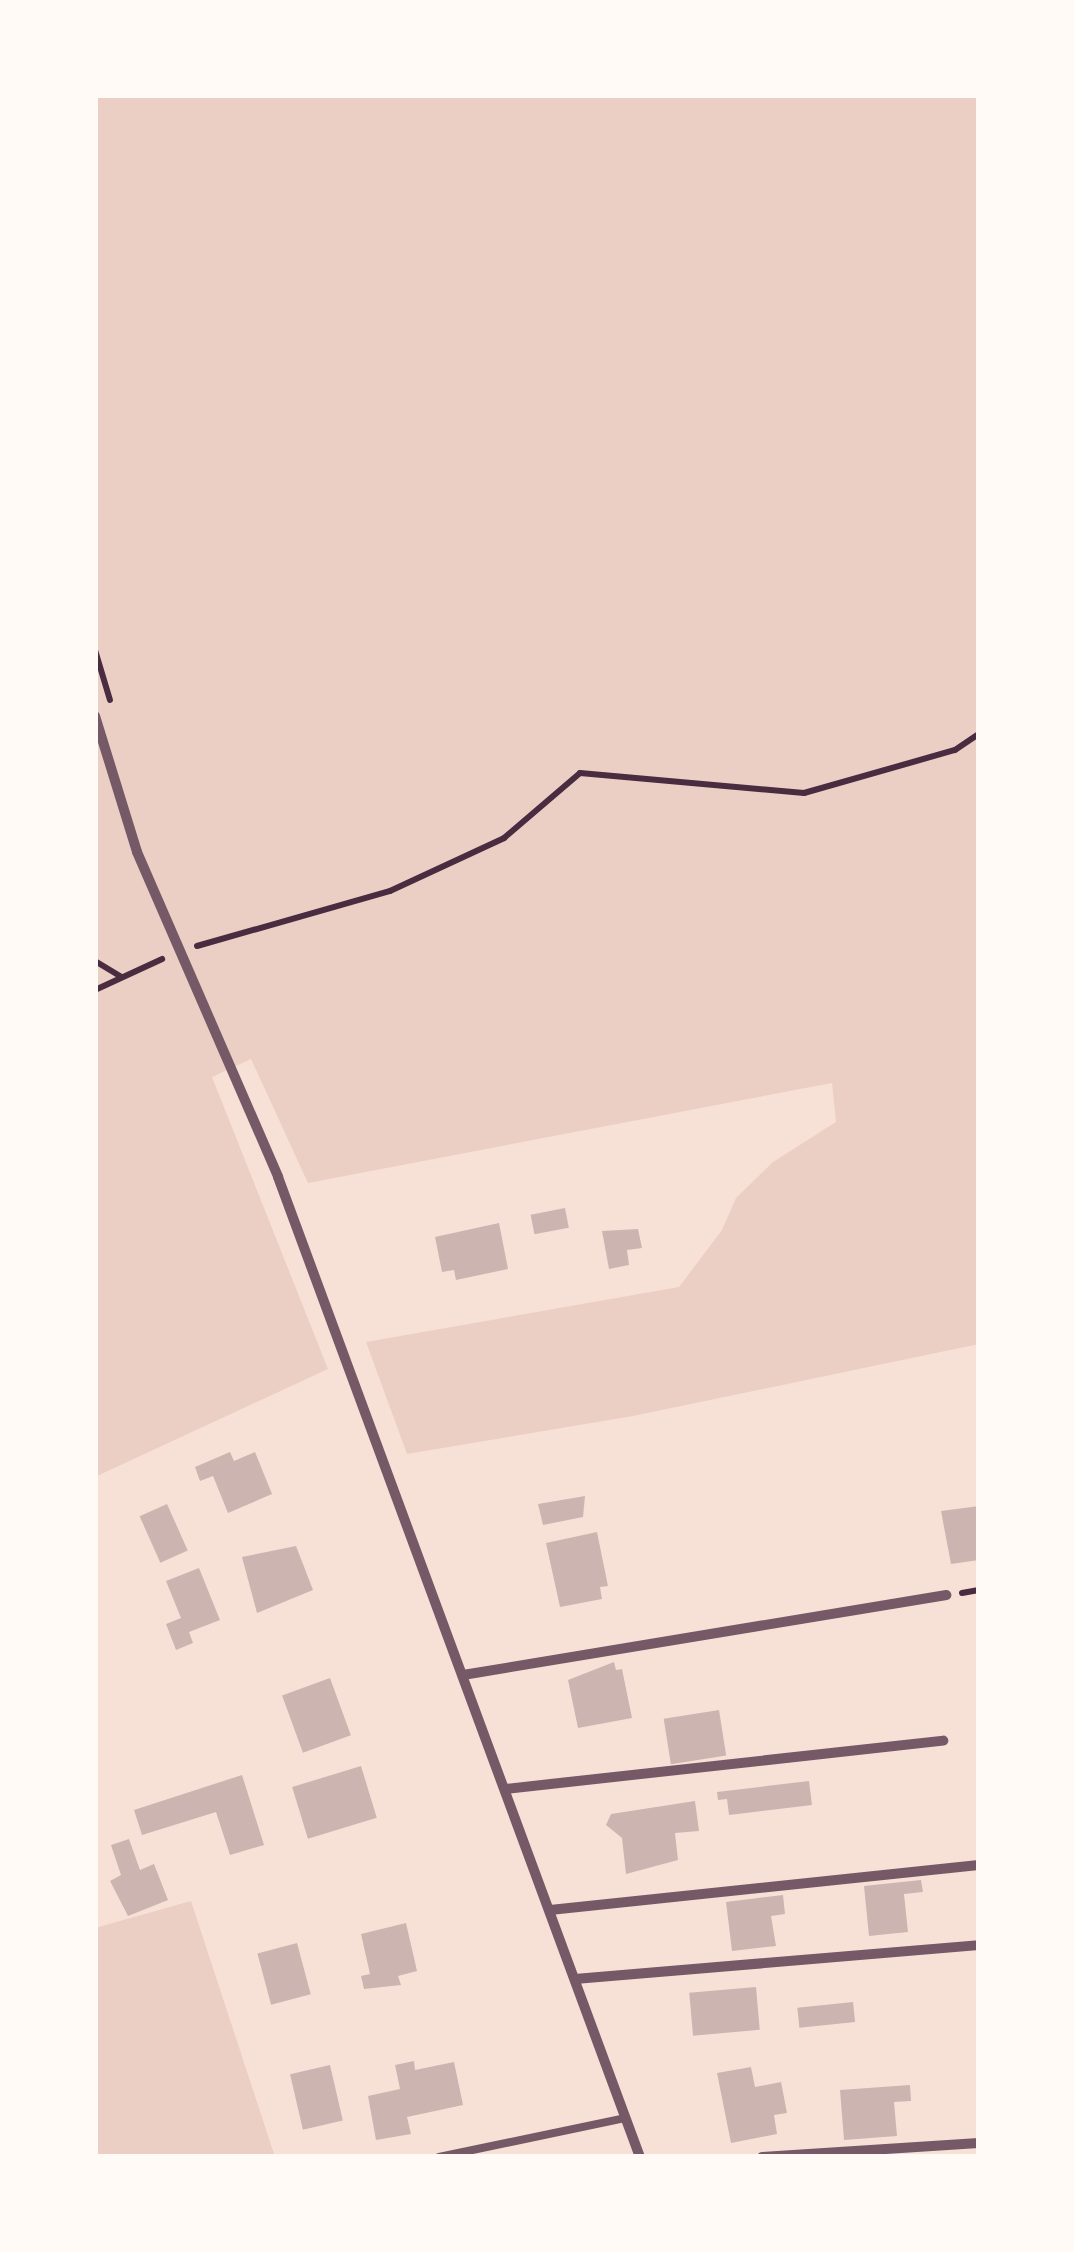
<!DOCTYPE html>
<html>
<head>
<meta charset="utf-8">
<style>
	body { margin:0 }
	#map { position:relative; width:1074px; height:2252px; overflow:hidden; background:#f7e1d7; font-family:"Space Grotesk",sans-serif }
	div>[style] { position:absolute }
	.green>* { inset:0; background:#ebcfc5 }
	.building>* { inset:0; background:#ccb4b1; transform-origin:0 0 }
	.path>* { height:6px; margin:-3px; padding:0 3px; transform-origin:3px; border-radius:3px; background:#4a2c40 }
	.service>* { height:8px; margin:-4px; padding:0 4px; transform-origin:4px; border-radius:4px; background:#755966 }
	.minor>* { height:10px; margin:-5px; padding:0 5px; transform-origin:5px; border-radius:5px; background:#755966 }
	span { translate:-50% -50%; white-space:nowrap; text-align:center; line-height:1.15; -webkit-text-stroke:8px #fffaf5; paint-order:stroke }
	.frame { position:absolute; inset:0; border:98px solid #fffaf5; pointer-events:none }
</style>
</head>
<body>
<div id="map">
	<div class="green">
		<div style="clip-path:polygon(95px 95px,979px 95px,979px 1344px,633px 1416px,407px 1454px,366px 1342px,679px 1287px,722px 1230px,736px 1198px,773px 1162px,836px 1122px,832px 1083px,308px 1183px,251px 1059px,212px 1077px,328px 1369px,95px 1477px)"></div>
		<div style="clip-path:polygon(191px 1901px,275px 2157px,95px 2157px,95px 1928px)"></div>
	</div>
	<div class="building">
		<div style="left:565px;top:1208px;width:20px;height:35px;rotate:79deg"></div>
		<div style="clip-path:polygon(499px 1223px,508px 1269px,456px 1280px,454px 1270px,442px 1272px,435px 1237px)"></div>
		<div style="clip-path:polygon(638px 1229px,642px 1248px,627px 1250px,629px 1265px,609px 1269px,602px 1231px)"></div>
		<div style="clip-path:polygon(230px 1452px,234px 1461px,255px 1452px,272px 1494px,228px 1513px,213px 1476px,200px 1481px,195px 1467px)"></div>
		<div style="clip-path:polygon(585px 1496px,583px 1517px,543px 1525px,538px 1504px)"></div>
		<div style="left:167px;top:1504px;width:51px;height:30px;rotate:66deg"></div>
		<div style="clip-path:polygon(979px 1506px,979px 1560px,951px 1564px,941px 1511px)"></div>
		<div style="clip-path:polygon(597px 1532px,608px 1586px,600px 1587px,602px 1599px,560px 1607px,546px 1543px)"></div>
		<div style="clip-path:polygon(296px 1546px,313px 1590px,257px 1613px,242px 1557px)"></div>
		<div style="clip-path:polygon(199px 1568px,220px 1620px,189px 1632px,193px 1643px,176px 1650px,166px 1624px,181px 1618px,166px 1581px)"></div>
		<div style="clip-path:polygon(614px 1662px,616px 1670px,622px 1669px,632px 1718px,578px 1728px,568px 1680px)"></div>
		<div style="left:330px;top:1678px;width:61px;height:51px;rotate:70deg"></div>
		<div style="left:719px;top:1710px;width:46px;height:56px;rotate:81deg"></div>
		<div style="left:361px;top:1766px;width:54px;height:72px;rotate:73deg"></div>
		<div style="clip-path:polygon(242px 1775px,264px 1845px,230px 1855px,216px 1812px,142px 1835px,134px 1810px)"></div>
		<div style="clip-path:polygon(809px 1781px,812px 1805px,729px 1815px,727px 1799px,718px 1800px,717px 1792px)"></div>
		<div style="clip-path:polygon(695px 1801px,699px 1831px,675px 1833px,678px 1860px,626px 1874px,622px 1838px,606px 1825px,611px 1814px)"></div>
		<div style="clip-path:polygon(129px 1839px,140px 1870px,154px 1864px,168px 1900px,128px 1916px,110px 1881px,121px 1875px,111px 1845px)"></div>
		<div style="clip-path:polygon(921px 1880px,923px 1892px,904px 1894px,908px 1932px,869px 1936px,864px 1886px)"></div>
		<div style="clip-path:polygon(783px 1895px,785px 1914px,771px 1916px,776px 1946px,732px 1951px,726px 1902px)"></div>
		<div style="clip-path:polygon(406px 1923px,417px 1971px,398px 1976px,401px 1985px,364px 1989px,361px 1976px,370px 1974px,361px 1934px)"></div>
		<div style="left:297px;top:1943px;width:53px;height:41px;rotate:75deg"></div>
		<div style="left:756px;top:1987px;width:43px;height:67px;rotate:85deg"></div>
		<div style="left:853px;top:2002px;width:20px;height:56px;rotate:84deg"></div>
		<div style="clip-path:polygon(414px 2061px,415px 2070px,454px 2062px,463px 2105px,407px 2117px,411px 2134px,376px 2140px,368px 2096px,400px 2089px,395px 2065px)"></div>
		<div style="left:330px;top:2065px;width:57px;height:41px;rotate:77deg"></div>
		<div style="clip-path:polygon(751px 2067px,755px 2087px,781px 2082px,787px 2113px,774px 2115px,777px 2134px,731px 2143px,717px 2073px)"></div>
		<div style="clip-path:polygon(910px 2085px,911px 2101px,894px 2102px,897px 2136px,844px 2140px,840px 2090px)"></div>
	</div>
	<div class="path">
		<div style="left:95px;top:650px;width:52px;rotate:73.3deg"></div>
		<div style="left:197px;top:946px;width:201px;rotate:-15.9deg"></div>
		<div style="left:390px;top:891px;width:126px;rotate:-24.9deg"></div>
		<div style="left:504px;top:838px;width:100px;rotate:-40.5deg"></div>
		<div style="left:580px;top:773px;width:225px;rotate:5.1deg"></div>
		<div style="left:804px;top:793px;width:157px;rotate:-15.9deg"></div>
		<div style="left:955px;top:750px;width:29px;rotate:-34deg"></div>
		<div style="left:95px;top:961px;width:31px;rotate:31deg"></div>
		<div style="left:95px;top:990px;width:74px;rotate:-24.8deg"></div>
		<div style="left:962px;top:1593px;width:17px;rotate:-10deg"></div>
	</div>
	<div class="service">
		<div style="left:439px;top:2157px;width:191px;rotate:-11.8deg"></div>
	</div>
	<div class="minor">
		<div style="left:95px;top:716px;width:142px;rotate:72.8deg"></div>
		<div style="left:137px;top:852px;width:354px;rotate:66.5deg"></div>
		<div style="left:278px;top:1177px;width:1045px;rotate:69.73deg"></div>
		<div style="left:463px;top:1675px;width:490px;rotate:-9.4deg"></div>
		<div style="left:505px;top:1789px;width:441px;rotate:-6.3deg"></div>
		<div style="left:550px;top:1910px;width:431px;rotate:-6deg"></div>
		<div style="left:575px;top:1979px;width:405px;rotate:-4.8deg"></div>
		<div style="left:762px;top:2157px;width:217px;rotate:-3.7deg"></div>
	</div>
	<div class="frame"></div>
</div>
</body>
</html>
